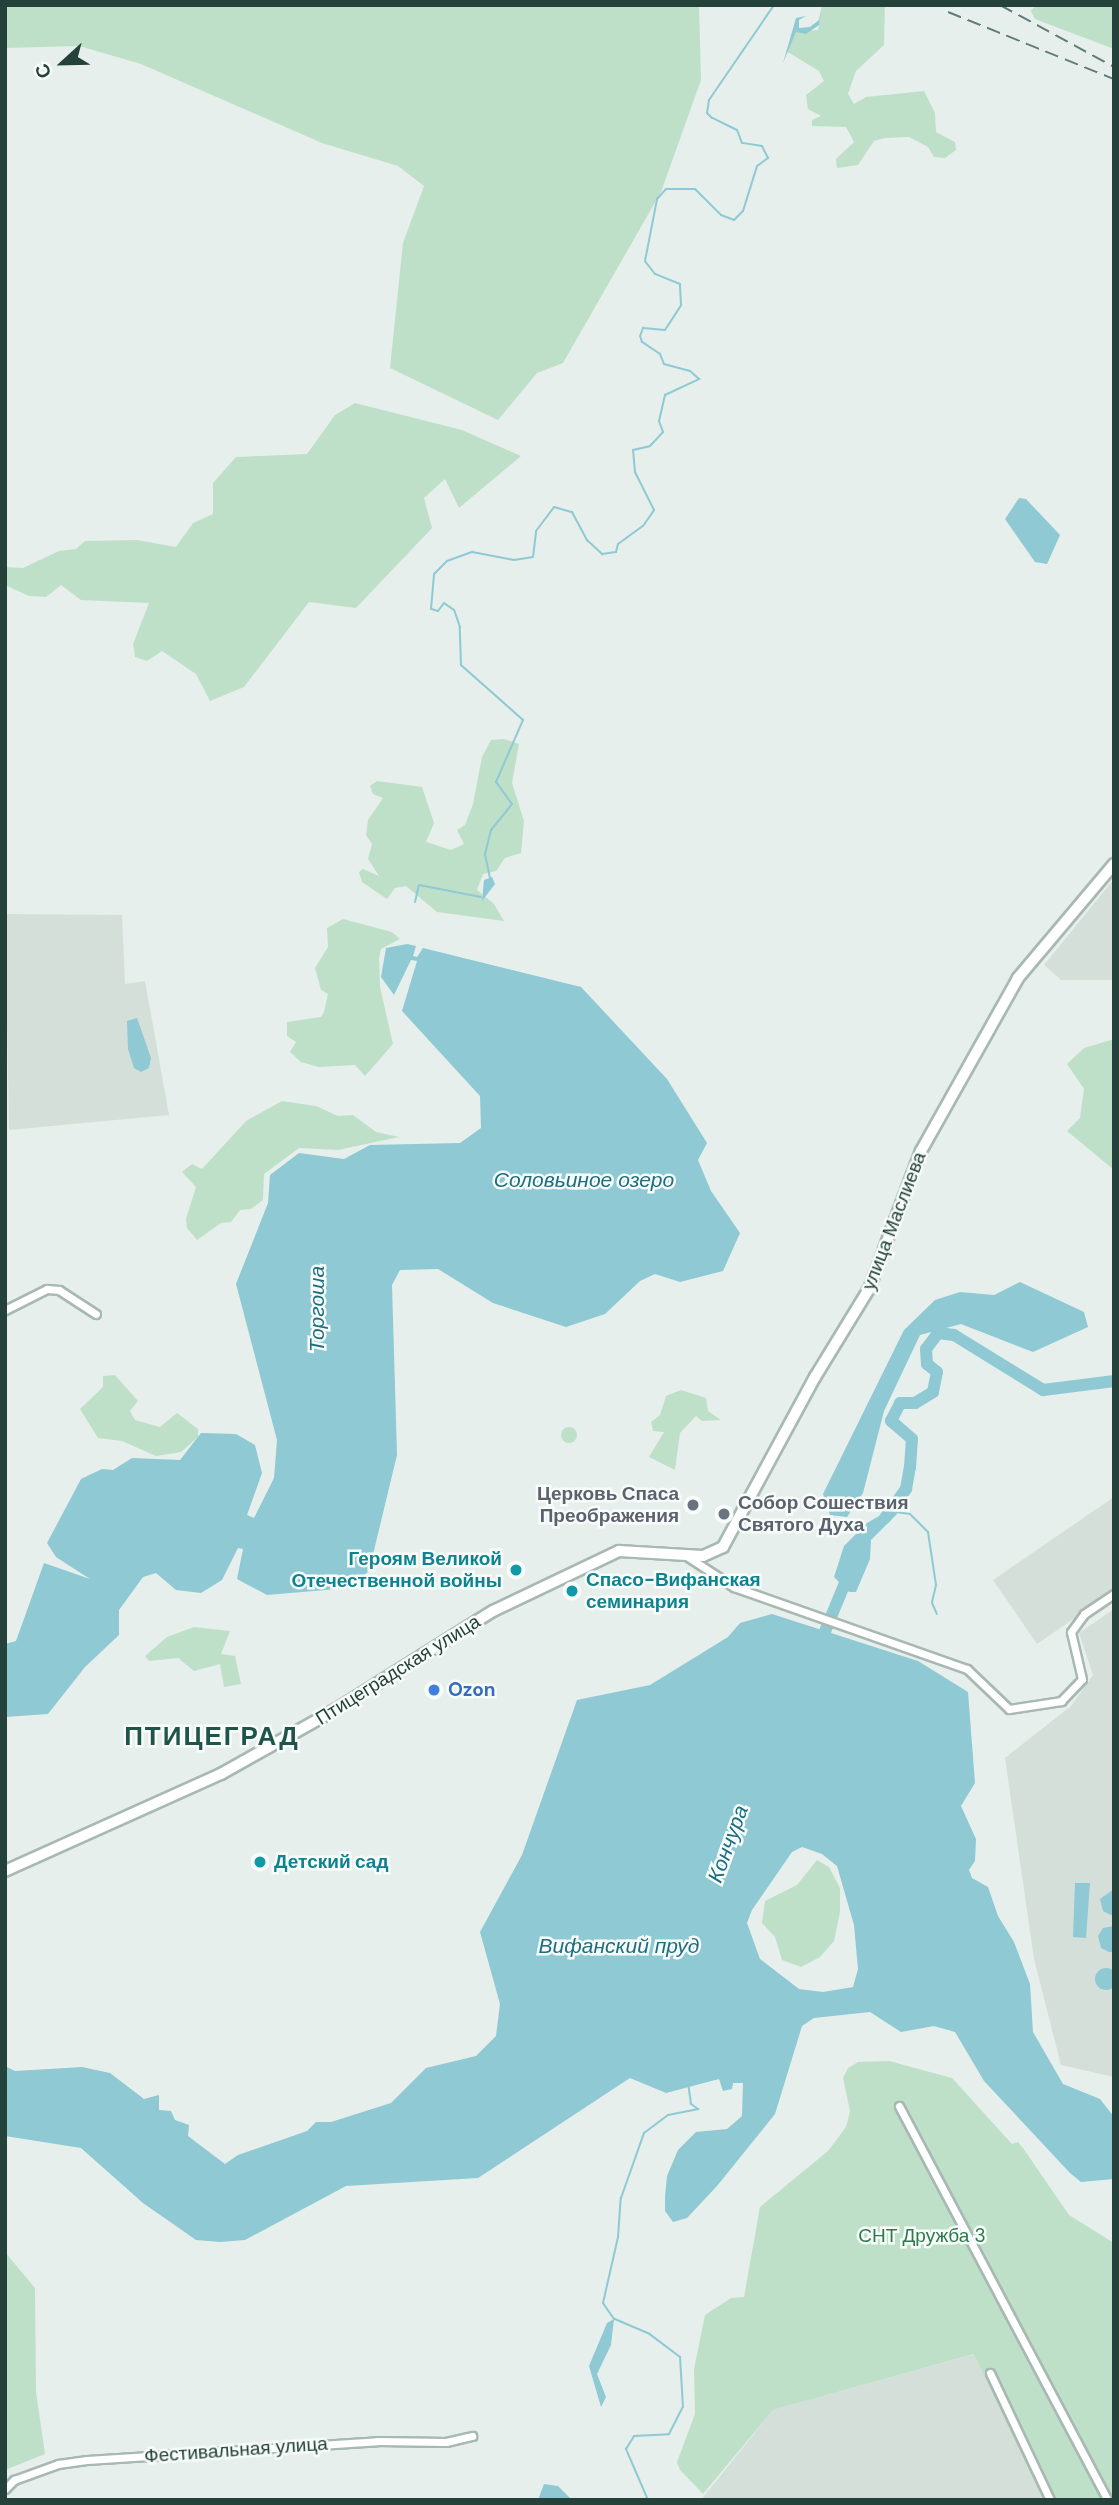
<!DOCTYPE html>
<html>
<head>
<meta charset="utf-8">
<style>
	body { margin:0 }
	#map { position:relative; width:1119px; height:2505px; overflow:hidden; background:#e6efeb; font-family:"DM Sans",sans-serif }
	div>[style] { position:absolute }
	.built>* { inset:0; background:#d4dfda }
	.green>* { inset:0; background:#bfe0c8 }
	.round { border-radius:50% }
	.water>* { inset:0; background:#8ec9d4 }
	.stream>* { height:2px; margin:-1px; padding:0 1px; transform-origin:1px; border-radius:1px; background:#8ec9d4 }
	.river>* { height:12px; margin:-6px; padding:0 6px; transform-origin:6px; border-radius:6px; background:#8ec9d4 }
	.roads { filter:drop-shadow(2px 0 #a8b8b2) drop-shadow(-2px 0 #a8b8b2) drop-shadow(0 2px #a8b8b2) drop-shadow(0 -2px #a8b8b2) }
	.street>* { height:7px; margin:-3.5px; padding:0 3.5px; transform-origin:3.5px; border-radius:3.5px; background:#fff }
	.secondary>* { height:10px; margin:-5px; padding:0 5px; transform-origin:5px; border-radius:5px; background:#fff }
	.rail>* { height:2px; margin-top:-1px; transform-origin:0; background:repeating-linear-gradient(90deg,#5f7d75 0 14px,transparent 0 21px) }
	.dots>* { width:19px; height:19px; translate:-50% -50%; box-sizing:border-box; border:4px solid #f7fbf9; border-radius:50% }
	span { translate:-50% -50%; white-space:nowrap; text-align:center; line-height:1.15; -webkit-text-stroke:5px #f7fbf9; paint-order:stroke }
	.street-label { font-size:19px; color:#24423a }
	.worship-label { font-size:19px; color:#5b616d; font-weight:700 }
	.right { translate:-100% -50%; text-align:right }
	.left { translate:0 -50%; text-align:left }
	.culture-label { font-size:19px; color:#0d838f; font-weight:700 }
	.shop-label { font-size:19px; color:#366cbe; font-weight:700 }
	.park-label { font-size:19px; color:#2d7a4b }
	.water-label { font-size:21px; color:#1c6f80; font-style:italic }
	.district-label { font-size:26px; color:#1f5548; font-weight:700; letter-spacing:2px }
	.frame { position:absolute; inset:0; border:7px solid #24423a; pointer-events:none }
	.north { position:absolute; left:28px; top:28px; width:70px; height:70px; -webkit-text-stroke:5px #f7fbf9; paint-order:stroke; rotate:248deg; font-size:19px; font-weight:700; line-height:28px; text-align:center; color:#24423a }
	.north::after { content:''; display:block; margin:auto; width:24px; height:32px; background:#24423a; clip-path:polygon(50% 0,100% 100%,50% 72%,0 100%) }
</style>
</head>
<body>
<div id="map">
	<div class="built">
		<div style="clip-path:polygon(1114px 879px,1114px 980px,1061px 980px,1044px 965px)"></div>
		<div style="clip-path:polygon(5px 914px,122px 915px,125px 984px,145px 981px,169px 1115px,9px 1130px)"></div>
		<div style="clip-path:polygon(1114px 1497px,1114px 1591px,1037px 1644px,993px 1580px)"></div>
		<div style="clip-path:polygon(1114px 1609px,1114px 2077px,1061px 2065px,1034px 1959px,1005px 1758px,1071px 1706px,1093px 1675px,1079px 1633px)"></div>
		<div style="clip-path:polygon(975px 2354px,1043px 2500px,701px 2500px,773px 2410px)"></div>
	</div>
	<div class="green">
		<div style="clip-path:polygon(5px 5px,699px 5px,701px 80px,661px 192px,563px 363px,537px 373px,498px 420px,390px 368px,403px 243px,424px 186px,398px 166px,322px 143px,141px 64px,79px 46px,5px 48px)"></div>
		<div style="clip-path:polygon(822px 5px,885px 5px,884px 45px,856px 71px,848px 94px,854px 104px,866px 97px,924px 91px,935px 113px,936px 132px,955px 142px,956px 150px,945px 158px,934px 157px,928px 147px,909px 137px,885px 138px,874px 141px,858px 165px,837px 168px,836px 159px,854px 142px,846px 127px,812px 126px,812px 120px,821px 116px,808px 109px,806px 95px,824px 81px,819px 71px,786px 51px,796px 32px,818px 30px)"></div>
		<div style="clip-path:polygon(1036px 5px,1114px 5px,1114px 49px,1035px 19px,1031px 11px)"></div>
		<div style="clip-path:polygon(355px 403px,462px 430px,521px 456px,459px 508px,445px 479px,424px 498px,432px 528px,356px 608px,309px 602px,244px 687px,210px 701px,196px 674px,162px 651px,147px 661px,135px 657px,133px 644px,149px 603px,81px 600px,61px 585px,46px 597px,29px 596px,5px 585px,5px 567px,23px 568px,59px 551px,76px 549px,85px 541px,137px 540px,176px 547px,193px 523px,213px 514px,213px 483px,236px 457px,307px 454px,335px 415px)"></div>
		<div style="clip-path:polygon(504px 739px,519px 744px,512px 783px,524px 821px,521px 853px,505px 858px,496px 871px,483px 874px,477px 890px,494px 904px,504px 921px,437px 912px,406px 886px,395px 888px,387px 899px,362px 882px,359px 872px,363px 869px,379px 876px,368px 859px,372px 844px,366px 835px,368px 820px,383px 798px,373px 794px,370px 786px,377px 781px,422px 787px,434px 823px,426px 842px,451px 850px,464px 844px,457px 830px,465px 825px,473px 804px,482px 757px,491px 740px)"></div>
		<div style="clip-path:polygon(343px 919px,392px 932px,400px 939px,381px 949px,379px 958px,380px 987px,393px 1044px,365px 1076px,355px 1065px,319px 1067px,301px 1062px,290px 1052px,296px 1042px,287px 1036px,287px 1022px,321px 1017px,324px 1012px,328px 994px,321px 990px,315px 968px,328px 947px,327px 928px)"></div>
		<div style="clip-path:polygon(1114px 1039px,1114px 1170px,1067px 1131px,1080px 1118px,1084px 1089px,1067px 1064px,1084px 1048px)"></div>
		<div style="clip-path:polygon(282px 1101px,316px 1106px,338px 1116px,353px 1115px,376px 1132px,399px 1137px,338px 1150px,299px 1148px,264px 1174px,263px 1200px,251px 1209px,240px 1210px,231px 1222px,221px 1223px,197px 1240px,187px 1228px,186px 1219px,196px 1187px,182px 1172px,192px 1164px,202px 1169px,246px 1121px)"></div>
		<div style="clip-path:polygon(115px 1375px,138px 1401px,130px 1411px,135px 1420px,160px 1427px,177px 1413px,198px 1429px,198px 1437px,181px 1452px,156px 1456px,122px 1441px,98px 1438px,80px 1409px,103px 1387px,103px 1376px)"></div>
		<div style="clip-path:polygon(681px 1390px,706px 1398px,708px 1411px,721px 1420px,702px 1421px,696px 1416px,680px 1433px,675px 1470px,649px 1457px,664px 1432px,653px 1431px,651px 1422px,660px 1415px,666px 1396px)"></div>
		<div class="round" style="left:561px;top:1427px;width:16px;height:16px"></div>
		<div style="clip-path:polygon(194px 1627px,230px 1631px,221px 1654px,235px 1656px,241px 1684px,224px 1687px,220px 1664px,194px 1671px,178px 1658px,149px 1661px,145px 1656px,167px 1637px)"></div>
		<div style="clip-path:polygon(817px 1860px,829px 1867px,840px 1888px,840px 1912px,834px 1941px,820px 1957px,801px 1967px,782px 1960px,775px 1937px,762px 1923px,765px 1901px,797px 1885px)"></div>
		<div style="clip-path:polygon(889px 2061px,952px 2078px,1012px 2144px,1018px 2142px,1023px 2148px,1069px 2215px,1114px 2243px,1114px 2500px,1043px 2500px,974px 2354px,773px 2410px,703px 2494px,680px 2470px,677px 2462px,695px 2414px,694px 2369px,705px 2315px,731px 2298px,744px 2297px,760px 2207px,828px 2151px,846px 2127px,850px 2111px,843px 2078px,848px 2068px,858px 2062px)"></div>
		<div style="clip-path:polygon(5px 2252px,35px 2288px,36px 2392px,45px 2454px,5px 2470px)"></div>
	</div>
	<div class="water">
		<div style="clip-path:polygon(822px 5px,819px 25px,806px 34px,796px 32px,783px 63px,796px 18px,806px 16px,799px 20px,799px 28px,810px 27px,819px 20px)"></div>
		<div style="clip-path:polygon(1019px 498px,1026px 499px,1060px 535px,1047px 564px,1035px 562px,1005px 519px)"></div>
		<div style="clip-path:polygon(492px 877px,495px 884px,482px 901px,484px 880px)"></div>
		<div style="clip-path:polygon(407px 944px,416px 946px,413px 956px,417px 957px,423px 948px,581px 987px,667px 1079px,707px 1143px,698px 1160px,711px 1191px,740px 1233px,723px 1271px,680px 1282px,655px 1274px,640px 1281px,605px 1314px,566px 1327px,493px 1303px,438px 1269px,400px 1270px,392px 1285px,397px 1455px,369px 1571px,349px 1588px,267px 1595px,237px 1579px,243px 1549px,238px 1548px,222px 1580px,201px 1593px,176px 1590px,156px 1573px,143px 1577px,119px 1610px,119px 1635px,85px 1667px,48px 1714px,5px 1717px,5px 1644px,16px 1641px,44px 1563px,90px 1579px,56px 1557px,47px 1543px,81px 1479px,102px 1469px,113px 1470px,132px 1458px,180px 1460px,201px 1433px,236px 1434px,255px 1445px,262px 1473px,247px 1515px,254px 1518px,274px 1478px,277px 1440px,236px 1284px,268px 1203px,270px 1175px,299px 1153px,344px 1159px,370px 1145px,460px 1143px,481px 1128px,480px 1096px,402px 1011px,417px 961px,411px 960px,394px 995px,381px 977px,386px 948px)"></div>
		<div style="clip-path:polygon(137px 1018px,151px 1058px,149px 1068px,141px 1072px,134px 1068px,128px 1049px,127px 1021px)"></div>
		<div style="clip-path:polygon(1020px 1282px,1084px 1312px,1088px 1327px,1033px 1352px,961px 1324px,920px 1335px,884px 1411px,863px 1493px,847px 1517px,830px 1515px,823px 1494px,904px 1330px,935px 1300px,960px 1292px,994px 1295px)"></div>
		<div style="clip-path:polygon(895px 1507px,897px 1514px,871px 1540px,870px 1559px,856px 1592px,849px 1592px,834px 1577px,844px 1546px,867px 1523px)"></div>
		<div style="clip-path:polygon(evenodd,772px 1614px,918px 1661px,968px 1692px,975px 1783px,961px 1806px,976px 1839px,975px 1861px,969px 1870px,972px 1878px,988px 1887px,998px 1916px,1014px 1942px,1030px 1984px,1033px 2032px,1063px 2084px,1100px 2099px,1114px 2117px,1114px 2179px,1081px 2182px,1070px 2173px,984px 2081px,955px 2032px,934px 2026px,901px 2032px,870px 2012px,814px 2018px,802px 2026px,775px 2114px,717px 2186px,687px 2218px,673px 2222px,665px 2211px,665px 2197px,667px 2176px,678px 2150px,696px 2132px,727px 2129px,742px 2116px,743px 2083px,733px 2083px,732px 2089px,723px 2091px,719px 2079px,666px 2093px,630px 2078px,478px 2178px,346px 2186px,245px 2240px,220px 2242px,196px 2240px,143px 2203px,81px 2148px,5px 2136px,5px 2066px,15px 2071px,82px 2067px,110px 2073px,144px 2099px,159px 2095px,159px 2110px,171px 2111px,175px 2120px,189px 2125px,188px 2136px,225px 2164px,238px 2155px,307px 2131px,316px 2122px,331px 2122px,391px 2103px,426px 2068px,476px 2056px,496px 2036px,500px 2004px,480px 1932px,522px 1855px,577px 1700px,650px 1685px,728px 1637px,740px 1623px,772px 1614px,802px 1847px,822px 1854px,837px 1866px,854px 1925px,858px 1969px,853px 1987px,823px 1992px,799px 1989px,760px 1959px,747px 1923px,752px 1910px,792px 1852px,802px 1847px)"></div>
		<div style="clip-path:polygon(1075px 1883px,1090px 1883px,1086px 1938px,1073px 1937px)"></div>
		<div style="clip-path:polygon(1114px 1889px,1114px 1915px,1111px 1915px,1103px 1911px,1100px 1899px)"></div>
		<div style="clip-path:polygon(1114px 1926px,1114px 1952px,1109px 1952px,1101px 1948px,1098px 1936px,1103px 1928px)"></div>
		<div class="round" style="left:1095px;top:1968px;width:22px;height:22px"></div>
		<div style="clip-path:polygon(614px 2319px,611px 2345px,597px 2374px,606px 2397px,601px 2407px,589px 2366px,607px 2323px)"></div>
		<div style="clip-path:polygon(544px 2484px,558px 2486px,572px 2500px,538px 2500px)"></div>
	</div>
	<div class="stream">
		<div style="left:490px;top:878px;width:25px;rotate:-102deg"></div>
		<div style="left:485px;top:854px;width:25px;rotate:-76deg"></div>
		<div style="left:491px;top:830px;width:33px;rotate:-51deg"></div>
		<div style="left:512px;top:804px;width:27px;rotate:-126deg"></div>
		<div style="left:496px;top:782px;width:68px;rotate:-66.5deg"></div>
		<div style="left:523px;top:720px;width:83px;rotate:-138.4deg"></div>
		<div style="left:461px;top:665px;width:38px;rotate:-92deg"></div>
		<div style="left:460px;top:627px;width:18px;rotate:-109deg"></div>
		<div style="left:454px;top:610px;width:12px;rotate:-145deg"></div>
		<div style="left:444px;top:603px;width:10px;rotate:127deg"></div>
		<div style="left:438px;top:611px;width:7px;rotate:-164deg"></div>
		<div style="left:431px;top:609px;width:35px;rotate:-85deg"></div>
		<div style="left:434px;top:574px;width:18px;rotate:-45deg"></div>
		<div style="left:447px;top:561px;width:27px;rotate:-20deg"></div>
		<div style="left:472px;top:552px;width:43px;rotate:10.8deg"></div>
		<div style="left:514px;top:560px;width:19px;rotate:-9deg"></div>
		<div style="left:533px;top:557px;width:26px;rotate:-83deg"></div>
		<div style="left:536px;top:531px;width:30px;rotate:-53deg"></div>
		<div style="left:554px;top:507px;width:19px;rotate:16deg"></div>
		<div style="left:572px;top:512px;width:32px;rotate:62deg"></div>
		<div style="left:587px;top:540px;width:21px;rotate:43deg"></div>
		<div style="left:602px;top:554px;width:14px;rotate:-8deg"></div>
		<div style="left:616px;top:552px;width:8px;rotate:-76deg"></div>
		<div style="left:618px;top:544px;width:31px;rotate:-36deg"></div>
		<div style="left:643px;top:526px;width:19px;rotate:-55deg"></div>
		<div style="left:654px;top:510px;width:42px;rotate:-116.6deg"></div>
		<div style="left:635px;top:472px;width:22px;rotate:-95deg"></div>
		<div style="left:633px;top:450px;width:17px;rotate:-13deg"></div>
		<div style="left:650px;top:446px;width:19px;rotate:-47deg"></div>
		<div style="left:663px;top:432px;width:12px;rotate:-110deg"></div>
		<div style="left:659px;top:421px;width:27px;rotate:-77deg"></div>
		<div style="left:665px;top:395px;width:38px;rotate:-25deg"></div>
		<div style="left:699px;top:379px;width:12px;rotate:-138deg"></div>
		<div style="left:690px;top:371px;width:27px;rotate:-165deg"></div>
		<div style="left:664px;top:364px;width:11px;rotate:-112deg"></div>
		<div style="left:660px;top:354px;width:22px;rotate:-146deg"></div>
		<div style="left:642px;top:342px;width:6px;rotate:-108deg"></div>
		<div style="left:640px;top:336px;width:9px;rotate:-69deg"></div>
		<div style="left:643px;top:328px;width:22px;rotate:5deg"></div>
		<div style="left:665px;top:330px;width:30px;rotate:-57deg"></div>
		<div style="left:681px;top:305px;width:21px;rotate:-93deg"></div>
		<div style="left:680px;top:284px;width:27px;rotate:-158deg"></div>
		<div style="left:655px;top:274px;width:16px;rotate:-128deg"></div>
		<div style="left:645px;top:261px;width:63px;rotate:-79deg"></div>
		<div style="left:657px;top:199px;width:13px;rotate:-48deg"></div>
		<div style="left:666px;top:189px;width:29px"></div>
		<div style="left:695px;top:189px;width:37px;rotate:45deg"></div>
		<div style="left:721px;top:215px;width:14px;rotate:21deg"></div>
		<div style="left:734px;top:220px;width:13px;rotate:-45deg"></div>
		<div style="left:743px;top:211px;width:47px;rotate:-72.7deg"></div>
		<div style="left:757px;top:166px;width:14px;rotate:-36deg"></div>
		<div style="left:768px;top:158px;width:13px;rotate:-117deg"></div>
		<div style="left:762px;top:146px;width:20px;rotate:-171deg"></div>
		<div style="left:742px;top:143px;width:14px;rotate:-111deg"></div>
		<div style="left:737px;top:130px;width:28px;rotate:-154deg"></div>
		<div style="left:712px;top:118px;width:7px;rotate:-135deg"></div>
		<div style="left:707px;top:113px;width:13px;rotate:-81deg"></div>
		<div style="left:709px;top:100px;width:115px;rotate:-55.6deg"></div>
		<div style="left:415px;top:902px;width:17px;rotate:-77deg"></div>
		<div style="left:419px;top:885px;width:63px;rotate:11deg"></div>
		<div style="left:896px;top:1512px;width:14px;rotate:8deg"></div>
		<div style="left:910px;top:1514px;width:25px;rotate:45deg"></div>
		<div style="left:928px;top:1532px;width:54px;rotate:81.4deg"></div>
		<div style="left:936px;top:1585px;width:18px;rotate:103deg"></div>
		<div style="left:932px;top:1603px;width:12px;rotate:66deg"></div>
		<div style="left:648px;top:2500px;width:56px;rotate:-113.3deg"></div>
		<div style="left:626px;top:2449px;width:15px;rotate:-58deg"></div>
		<div style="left:634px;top:2436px;width:35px;rotate:-3deg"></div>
		<div style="left:669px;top:2434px;width:30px;rotate:-63deg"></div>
		<div style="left:683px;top:2407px;width:50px;rotate:-93.4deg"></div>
		<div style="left:680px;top:2357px;width:38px;rotate:-143deg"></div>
		<div style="left:650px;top:2334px;width:39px;rotate:-157deg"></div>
		<div style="left:614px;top:2319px;width:19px;rotate:-125deg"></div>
		<div style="left:603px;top:2303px;width:68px;rotate:-77.2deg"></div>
		<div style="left:618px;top:2237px;width:39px;rotate:-86deg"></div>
		<div style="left:621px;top:2198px;width:69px;rotate:-70.5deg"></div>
		<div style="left:644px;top:2133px;width:30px;rotate:-37deg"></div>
		<div style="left:668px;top:2115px;width:31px;rotate:-11deg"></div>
		<div style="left:698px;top:2109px;width:9px;rotate:-144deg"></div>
		<div style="left:691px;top:2104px;width:22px;rotate:-98deg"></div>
	</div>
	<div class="river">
		<div style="left:885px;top:1518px;width:36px;rotate:-54deg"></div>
		<div style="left:906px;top:1489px;width:22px;rotate:-80deg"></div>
		<div style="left:910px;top:1467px;width:28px;rotate:-86deg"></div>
		<div style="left:912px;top:1439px;width:28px;rotate:-139deg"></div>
		<div style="left:891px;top:1421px;width:20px;rotate:-63deg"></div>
		<div style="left:900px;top:1403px;width:15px"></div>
		<div style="left:915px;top:1403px;width:21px;rotate:-31deg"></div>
		<div style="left:933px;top:1392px;width:20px;rotate:-79deg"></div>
		<div style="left:937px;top:1372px;width:13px;rotate:-141deg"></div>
		<div style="left:927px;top:1364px;width:15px;rotate:-94deg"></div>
		<div style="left:926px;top:1349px;width:20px;rotate:-53deg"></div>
		<div style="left:938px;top:1333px;width:16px;rotate:7deg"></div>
		<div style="left:954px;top:1335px;width:105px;rotate:31.7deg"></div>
		<div style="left:1043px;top:1390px;width:72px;rotate:-7.2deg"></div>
		<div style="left:824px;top:1634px;width:66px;rotate:-67.7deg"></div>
	</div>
	<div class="roads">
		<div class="street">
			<div style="left:5px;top:1310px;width:47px;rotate:-26.6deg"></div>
			<div style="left:47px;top:1289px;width:12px;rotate:5deg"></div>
			<div style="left:59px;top:1290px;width:44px;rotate:33deg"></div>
			<div style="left:688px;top:1557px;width:55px;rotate:33.1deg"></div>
			<div style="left:734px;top:1587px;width:247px;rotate:19.4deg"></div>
			<div style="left:967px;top:1669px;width:58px;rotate:43.6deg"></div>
			<div style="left:1009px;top:1709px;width:53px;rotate:-8.7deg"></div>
			<div style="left:1061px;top:1701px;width:30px;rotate:-46deg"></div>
			<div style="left:1082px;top:1679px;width:48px;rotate:-103.2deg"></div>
			<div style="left:1071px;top:1632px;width:22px;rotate:-54deg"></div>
			<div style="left:1084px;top:1614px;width:36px;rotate:-34deg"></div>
			<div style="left:899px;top:2106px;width:446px;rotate:62.1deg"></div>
			<div style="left:990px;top:2373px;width:140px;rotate:64.7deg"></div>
			<div style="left:5px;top:2489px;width:13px;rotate:-45deg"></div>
			<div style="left:14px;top:2480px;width:47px;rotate:-20deg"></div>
			<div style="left:58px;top:2464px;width:29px;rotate:-8deg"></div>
			<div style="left:87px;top:2460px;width:291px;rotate:-3.7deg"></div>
			<div style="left:377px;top:2441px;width:69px;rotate:0.8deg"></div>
			<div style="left:446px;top:2442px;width:27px;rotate:-13deg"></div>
		</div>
		<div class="secondary">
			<div style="left:5px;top:1871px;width:237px;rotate:-24.2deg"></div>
			<div style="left:221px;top:1774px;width:131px;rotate:-29.3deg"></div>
			<div style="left:335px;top:1710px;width:186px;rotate:-32.1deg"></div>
			<div style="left:493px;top:1611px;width:140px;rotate:-25.5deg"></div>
			<div style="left:619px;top:1551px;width:84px;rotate:3.4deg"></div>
			<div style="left:703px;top:1556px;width:22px;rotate:-24deg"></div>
			<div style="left:723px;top:1547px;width:193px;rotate:-61.6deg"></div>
			<div style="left:815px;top:1377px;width:103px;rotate:-58.5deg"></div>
			<div style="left:869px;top:1289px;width:147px;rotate:-69.4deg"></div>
			<div style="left:921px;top:1151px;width:198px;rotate:-60.7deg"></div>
			<div style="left:1018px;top:978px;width:149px;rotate:-49.9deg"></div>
		</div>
	</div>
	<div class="rail">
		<div style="left:1000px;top:5px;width:130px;rotate:28.5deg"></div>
		<div style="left:948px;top:12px;width:179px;rotate:22deg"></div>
	</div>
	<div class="dots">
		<div style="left:693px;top:1505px;background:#6b7280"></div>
		<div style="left:724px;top:1514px;background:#6b7280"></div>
		<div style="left:516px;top:1570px;background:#0f9aa8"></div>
		<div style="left:572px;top:1591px;background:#0f9aa8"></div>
		<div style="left:434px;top:1690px;background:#3f7fe0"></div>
		<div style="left:260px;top:1862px;background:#0f9aa8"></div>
	</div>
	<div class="street-label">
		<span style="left:894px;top:1221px;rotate:-69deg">улица Маслиева</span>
		<span style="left:398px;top:1670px;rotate:-32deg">Птицеградская улица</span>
		<span style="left:236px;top:2450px;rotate:-4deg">Фестивальная улица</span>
	</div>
	<div class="worship-label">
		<span class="right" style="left:679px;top:1505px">Церковь Спаса<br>Преображения</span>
		<span class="left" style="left:738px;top:1514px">Собор Сошествия<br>Святого Духа</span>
	</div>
	<div class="culture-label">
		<span class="right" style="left:502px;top:1570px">Героям Великой<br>Отечественной войны</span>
		<span class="left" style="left:586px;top:1591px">Спасо-Вифанская<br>семинария</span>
		<span class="left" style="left:274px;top:1862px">Детский сад</span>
	</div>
	<div class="shop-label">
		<span class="left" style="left:448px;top:1690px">Ozon</span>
	</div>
	<div class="park-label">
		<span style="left:922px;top:2236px">СНТ Дружба 3</span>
	</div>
	<div class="water-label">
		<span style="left:584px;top:1180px">Соловьиное озеро</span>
		<span style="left:317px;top:1309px;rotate:-90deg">Торгоша</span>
		<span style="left:728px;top:1844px;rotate:-70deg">Кончура</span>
		<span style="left:619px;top:1946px">Вифанский пруд</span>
	</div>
	<div class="district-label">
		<span style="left:212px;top:1737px">ПТИЦЕГРАД</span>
	</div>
	<div class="frame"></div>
	<div class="north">С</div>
</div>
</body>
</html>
